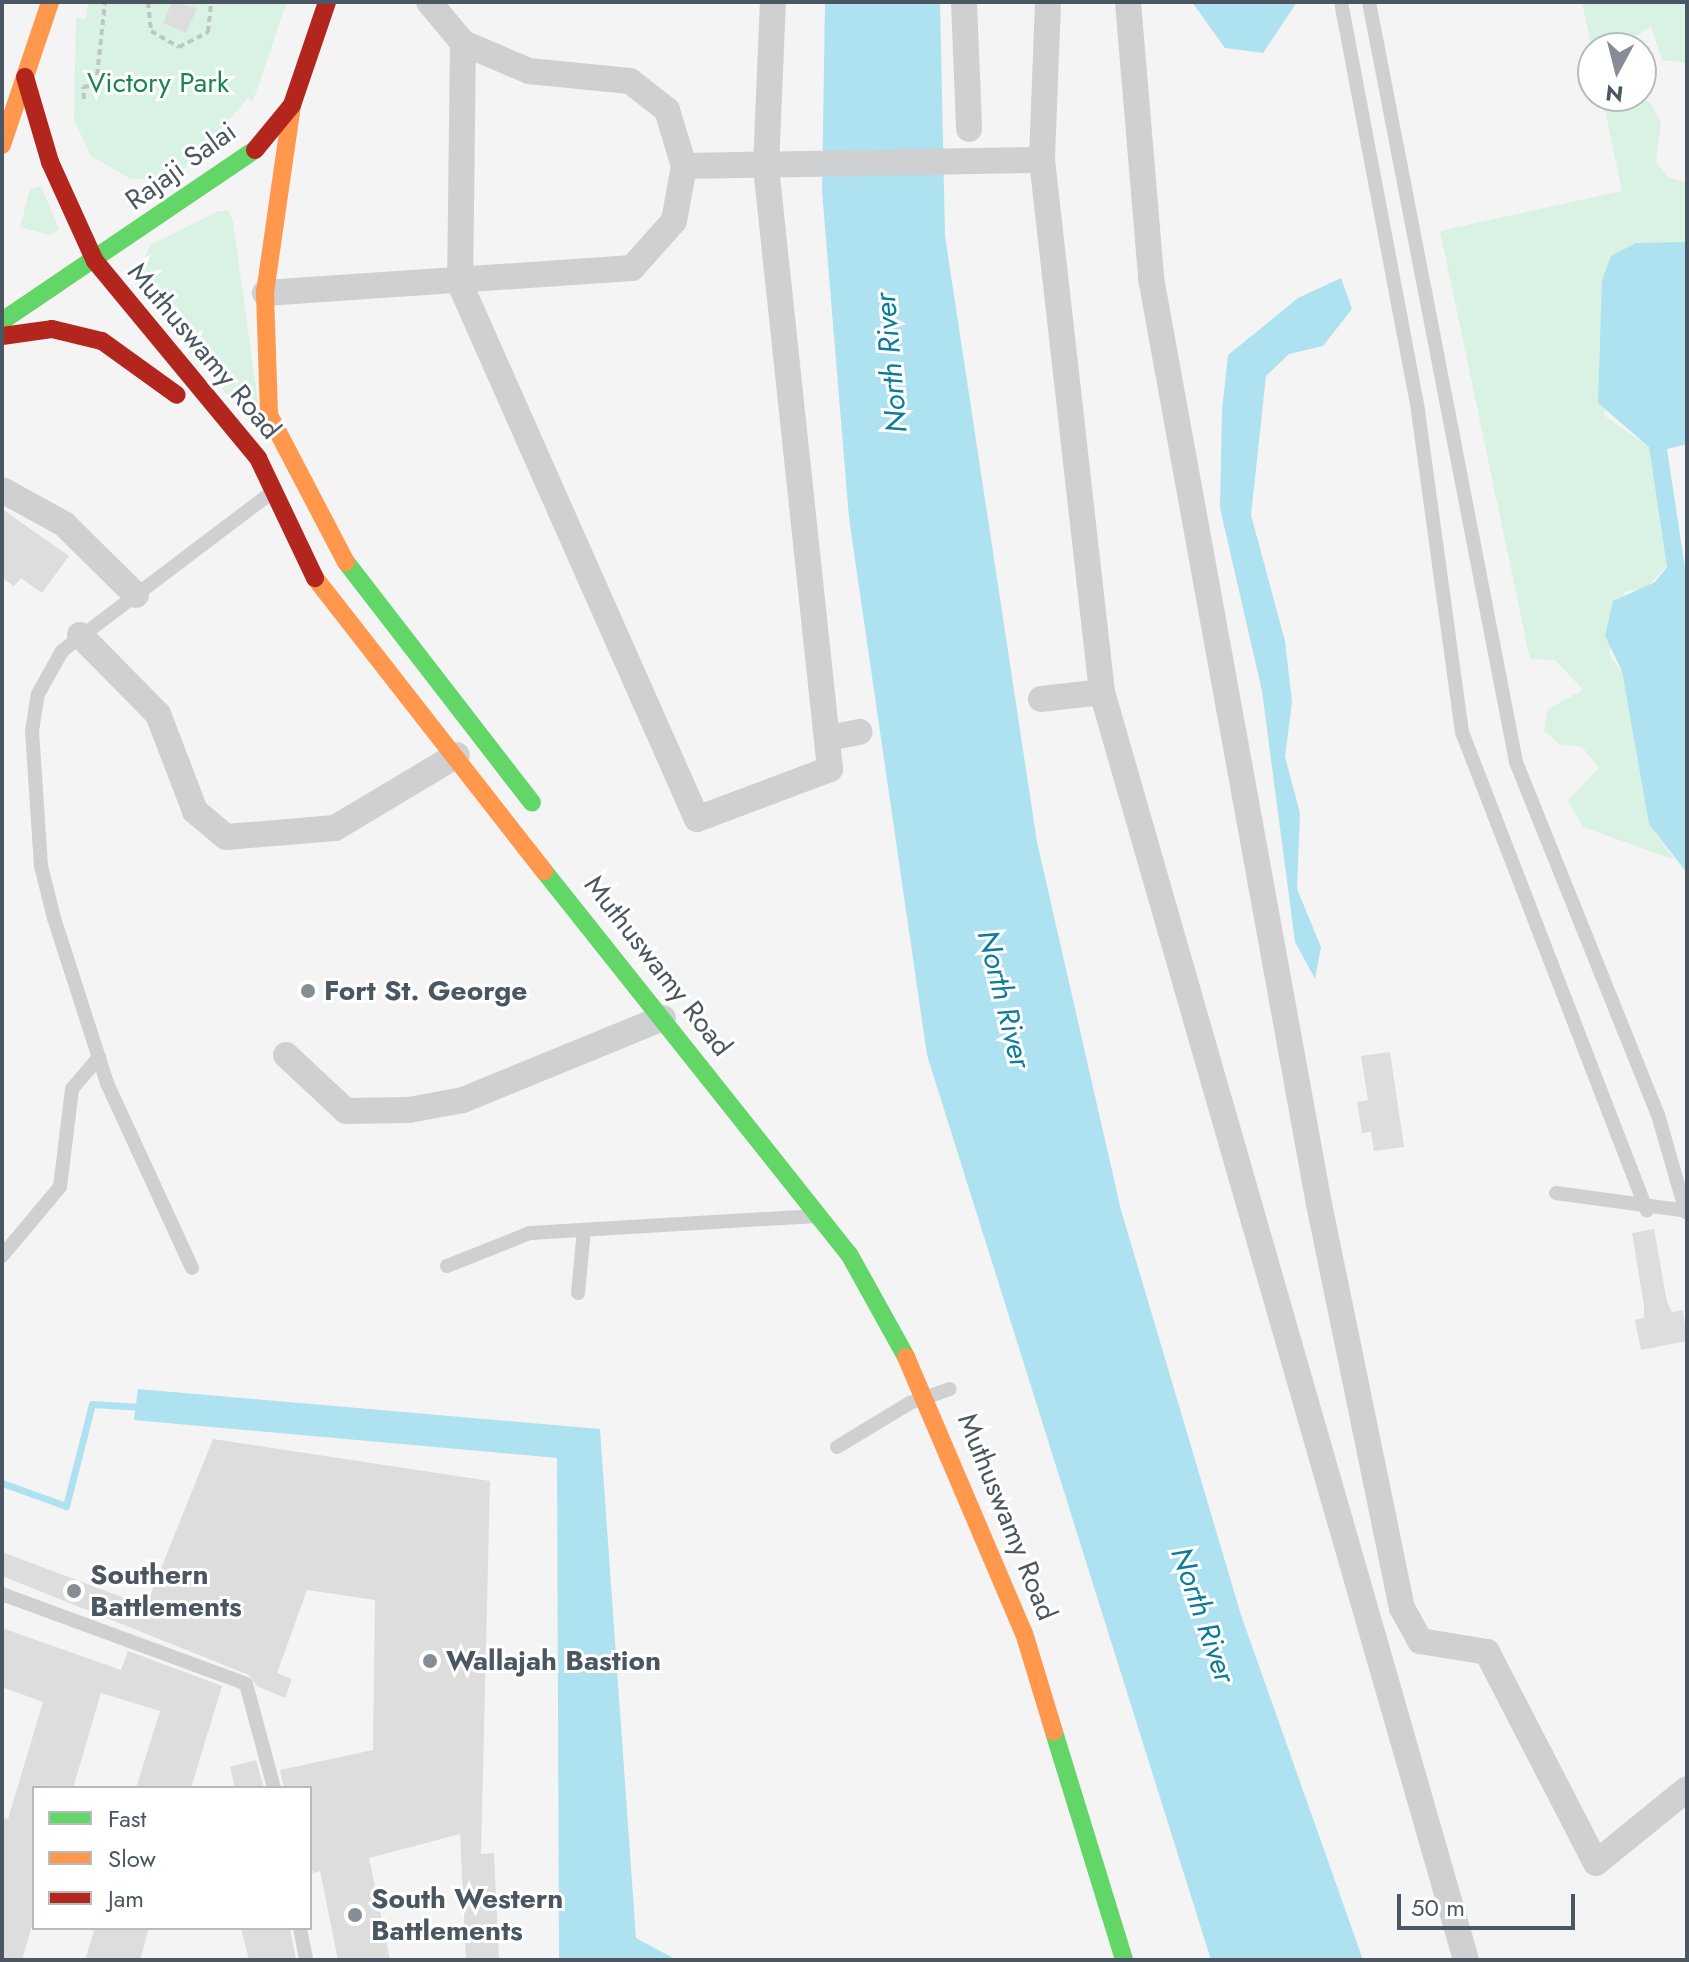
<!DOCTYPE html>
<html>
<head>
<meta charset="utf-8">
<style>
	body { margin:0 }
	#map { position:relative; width:1689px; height:1962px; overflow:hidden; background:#f4f4f4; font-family:Jost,sans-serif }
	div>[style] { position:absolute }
	.green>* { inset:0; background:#d9f2e3 }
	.water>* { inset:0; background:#aee2f0 }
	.stream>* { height:7px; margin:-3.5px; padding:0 3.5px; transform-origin:3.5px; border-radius:3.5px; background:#aee2f0 }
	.building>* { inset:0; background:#ddddde }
	.path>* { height:4px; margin-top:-2px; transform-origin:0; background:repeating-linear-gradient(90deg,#bcc7c4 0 6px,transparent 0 10px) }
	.lane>* { height:14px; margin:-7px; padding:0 7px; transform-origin:7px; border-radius:7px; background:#ced0d2 }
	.street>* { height:26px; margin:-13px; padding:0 13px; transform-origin:13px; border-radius:13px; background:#ced0d2 }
	.fast>* { height:18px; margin:-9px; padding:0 9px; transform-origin:9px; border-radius:9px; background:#63d668 }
	.slow>* { height:18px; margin:-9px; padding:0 9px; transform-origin:9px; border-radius:9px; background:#ff974d }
	.jam>* { height:18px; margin:-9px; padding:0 9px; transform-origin:9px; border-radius:9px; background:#b3261e }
	.dots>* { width:22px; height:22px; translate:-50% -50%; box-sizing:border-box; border:4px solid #fff; border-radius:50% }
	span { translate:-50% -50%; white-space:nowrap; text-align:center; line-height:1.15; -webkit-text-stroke:6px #fff; paint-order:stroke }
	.park-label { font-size:28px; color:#17864f }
	.street-label { font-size:28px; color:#4a5661 }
	.poi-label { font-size:28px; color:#4a5661; font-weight:700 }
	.left { translate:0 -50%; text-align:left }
	.water-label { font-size:30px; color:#0c7c9b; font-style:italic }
	.frame { position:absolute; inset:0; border:4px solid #4a5661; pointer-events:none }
	.legend { position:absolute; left:32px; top:1786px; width:280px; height:144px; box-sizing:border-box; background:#fff; border:2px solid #b7bbc0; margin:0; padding:10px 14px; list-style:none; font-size:24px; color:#4a5661 }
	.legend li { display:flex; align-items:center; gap:16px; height:40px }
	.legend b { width:40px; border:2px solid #b7bbc0 }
	.north { position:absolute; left:1577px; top:32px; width:80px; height:80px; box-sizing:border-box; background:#fff; border:2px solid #b7bbc0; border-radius:50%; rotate:187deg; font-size:22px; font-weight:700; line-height:32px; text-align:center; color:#4a5661 }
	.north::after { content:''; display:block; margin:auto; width:28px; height:36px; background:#868d94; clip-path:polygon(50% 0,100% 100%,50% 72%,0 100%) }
	.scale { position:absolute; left:1397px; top:1894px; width:178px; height:36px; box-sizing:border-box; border:4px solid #4a5661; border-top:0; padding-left:10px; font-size:24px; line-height:28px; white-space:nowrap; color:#4a5661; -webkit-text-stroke:6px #fff; paint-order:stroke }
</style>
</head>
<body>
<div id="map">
	<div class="green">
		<div style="clip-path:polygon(88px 2px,287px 2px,253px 101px,248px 98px,189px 166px,164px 178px,131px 179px,91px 156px,74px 120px,76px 18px,86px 19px)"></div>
		<div style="clip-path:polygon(1582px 2px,1687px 2px,1687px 63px,1662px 60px,1651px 26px,1624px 44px,1601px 43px,1593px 54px)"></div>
		<div style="clip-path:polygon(1602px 96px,1639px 96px,1650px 103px,1661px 121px,1656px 163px,1669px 178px,1687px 182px,1687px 242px,1611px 256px,1599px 350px,1605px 416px,1649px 447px,1667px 566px,1646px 588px,1624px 592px,1609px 655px,1622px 671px,1649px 824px,1675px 860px,1583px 827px,1568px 800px,1599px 768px,1582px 747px,1559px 744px,1544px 731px,1548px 709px,1583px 690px,1555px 660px,1530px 659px,1440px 231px,1622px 191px)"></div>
		<div style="clip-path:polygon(41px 186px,59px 230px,50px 235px,20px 227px,30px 189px)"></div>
		<div style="clip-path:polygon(219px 211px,229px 211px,233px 222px,263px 438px,135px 284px,150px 245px)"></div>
	</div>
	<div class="water">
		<div style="clip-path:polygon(825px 2px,940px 2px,945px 236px,1037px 842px,1121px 1210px,1241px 1615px,1363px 1960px,1211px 1960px,927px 1055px,849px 518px,822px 191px)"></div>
		<div style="clip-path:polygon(1192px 2px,1297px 2px,1263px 53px,1225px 48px)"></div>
		<div style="clip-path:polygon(1687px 242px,1687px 444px,1667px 449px,1687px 581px,1687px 873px,1649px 824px,1622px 671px,1605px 636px,1613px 601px,1655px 582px,1667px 567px,1649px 447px,1598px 403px,1602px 280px,1611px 256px,1636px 243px)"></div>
		<div style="clip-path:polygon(1341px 278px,1352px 309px,1323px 346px,1289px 354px,1266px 376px,1251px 515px,1285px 641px,1292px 702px,1285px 757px,1300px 813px,1297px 889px,1321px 947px,1315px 979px,1295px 942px,1262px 691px,1220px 508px,1222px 410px,1228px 355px,1298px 298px)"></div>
		<div style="clip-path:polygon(138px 1389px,600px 1429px,636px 1938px,677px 1960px,559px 1960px,557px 1458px,134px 1420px)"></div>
	</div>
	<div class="stream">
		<div style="left:2px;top:1483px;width:68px;rotate:19.8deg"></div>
		<div style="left:66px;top:1506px;width:105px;rotate:-75.7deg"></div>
		<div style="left:92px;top:1404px;width:51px;rotate:3.4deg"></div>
	</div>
	<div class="building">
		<div style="clip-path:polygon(172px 2px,197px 8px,186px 33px,163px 23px)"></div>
		<div style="clip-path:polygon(2px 509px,69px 556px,42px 593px,21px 578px,14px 586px,2px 578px)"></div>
		<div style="clip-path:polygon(1390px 1052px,1404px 1147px,1374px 1151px,1371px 1132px,1362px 1133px,1357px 1102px,1368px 1100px,1361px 1056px)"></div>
		<div style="clip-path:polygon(1654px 1229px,1667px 1302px,1672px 1312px,1683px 1310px,1687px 1341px,1641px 1350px,1635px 1320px,1644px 1318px,1644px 1306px,1632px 1233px)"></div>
		<div style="clip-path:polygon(213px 1439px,490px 1481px,481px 1854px,494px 1853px,499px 1960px,466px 1960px,460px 1834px,369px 1858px,390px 1960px,338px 1960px,320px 1871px,313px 1873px,310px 1857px,310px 1788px,284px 1788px,280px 1770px,373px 1750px,375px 1600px,307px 1590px,277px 1673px,292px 1679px,285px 1698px,257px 1686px,249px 1675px,2px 1576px,2px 1552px,146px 1606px)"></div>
		<div style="clip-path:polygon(2px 1628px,121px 1670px,128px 1651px,222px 1686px,191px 1788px,136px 1788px,160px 1711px,101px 1693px,73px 1788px,34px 1788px,34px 1919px,22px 1960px,2px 1960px,2px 1817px,8px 1819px,43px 1702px,2px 1687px)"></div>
		<div style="clip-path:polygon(256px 1760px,264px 1788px,235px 1788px,230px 1767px)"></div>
		<div style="clip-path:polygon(95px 1928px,149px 1928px,140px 1960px,85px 1960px)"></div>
		<div style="clip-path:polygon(241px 1928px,290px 1928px,296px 1960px,249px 1960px)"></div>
	</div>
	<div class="path">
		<div style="left:148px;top:2px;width:29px;rotate:84deg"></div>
		<div style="left:151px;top:31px;width:32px;rotate:30deg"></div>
		<div style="left:179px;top:47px;width:33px;rotate:-27deg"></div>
		<div style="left:208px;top:32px;width:30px;rotate:-84deg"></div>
		<div style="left:84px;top:99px;width:12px;rotate:-95deg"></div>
		<div style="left:83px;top:87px;width:13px;rotate:-9deg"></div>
		<div style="left:96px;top:85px;width:83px;rotate:-83.8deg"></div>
	</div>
	<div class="lane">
		<div style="left:1341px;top:2px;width:416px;rotate:79.3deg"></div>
		<div style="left:1418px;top:411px;width:324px;rotate:82.2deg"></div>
		<div style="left:1462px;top:732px;width:513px;rotate:68.88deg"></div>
		<div style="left:1369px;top:2px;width:774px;rotate:79.05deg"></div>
		<div style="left:1516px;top:762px;width:380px;rotate:68.1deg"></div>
		<div style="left:1658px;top:1115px;width:101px;rotate:73.9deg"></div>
		<div style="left:1556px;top:1193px;width:132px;rotate:7.8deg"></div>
		<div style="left:2px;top:1256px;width:90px;rotate:-50deg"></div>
		<div style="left:60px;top:1187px;width:99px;rotate:-83deg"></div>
		<div style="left:72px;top:1089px;width:42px;rotate:-49.8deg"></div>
		<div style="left:447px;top:1266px;width:89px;rotate:-21.7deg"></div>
		<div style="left:530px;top:1233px;width:283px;rotate:-3.4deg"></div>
		<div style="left:192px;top:1268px;width:204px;rotate:-114.7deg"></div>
		<div style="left:107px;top:1083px;width:173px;rotate:-107.8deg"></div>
		<div style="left:54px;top:918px;width:54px;rotate:-104deg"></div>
		<div style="left:41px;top:866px;width:135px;rotate:-93.8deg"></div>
		<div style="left:32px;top:731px;width:37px;rotate:-81deg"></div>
		<div style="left:38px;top:694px;width:49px;rotate:-60.8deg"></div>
		<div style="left:62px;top:651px;width:262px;rotate:-37.1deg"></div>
		<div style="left:578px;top:1293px;width:63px;rotate:-84.6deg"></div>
		<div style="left:837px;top:1447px;width:85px;rotate:-31.1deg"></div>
		<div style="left:910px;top:1403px;width:42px;rotate:-19.3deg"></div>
		<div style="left:2px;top:1594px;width:260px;rotate:20.2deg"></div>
		<div style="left:246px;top:1684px;width:108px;rotate:74.9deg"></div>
		<div style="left:300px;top:1928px;width:33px;rotate:79deg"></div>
	</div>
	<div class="street">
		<div style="left:429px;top:2px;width:53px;rotate:50.3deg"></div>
		<div style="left:463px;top:43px;width:72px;rotate:23deg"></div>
		<div style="left:529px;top:71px;width:101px;rotate:5.7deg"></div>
		<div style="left:630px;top:81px;width:47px;rotate:38.1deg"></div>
		<div style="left:667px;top:110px;width:59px;rotate:73.1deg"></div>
		<div style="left:964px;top:2px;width:127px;rotate:87.7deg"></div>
		<div style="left:1048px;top:2px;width:158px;rotate:92.2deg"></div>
		<div style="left:1042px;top:160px;width:535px;rotate:83.57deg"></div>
		<div style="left:1102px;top:692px;width:1319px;rotate:73.98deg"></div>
		<div style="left:1128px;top:2px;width:277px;rotate:85.2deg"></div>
		<div style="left:1151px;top:278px;width:941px;rotate:79.72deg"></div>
		<div style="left:1319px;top:1204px;width:412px;rotate:78.4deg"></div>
		<div style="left:1402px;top:1608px;width:38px;rotate:61deg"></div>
		<div style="left:1420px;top:1641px;width:68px;rotate:9.3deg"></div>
		<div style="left:1487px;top:1652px;width:237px;rotate:62.7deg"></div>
		<div style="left:1596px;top:1863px;width:117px;rotate:-39.1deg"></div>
		<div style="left:463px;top:43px;width:241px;rotate:90.7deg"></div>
		<div style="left:460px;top:284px;width:585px;rotate:66.11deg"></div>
		<div style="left:697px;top:819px;width:142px;rotate:-20.6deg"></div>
		<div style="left:830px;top:769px;width:605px;rotate:-96.07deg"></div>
		<div style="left:766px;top:167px;width:165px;rotate:-87.6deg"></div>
		<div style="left:265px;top:293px;width:368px;rotate:-3.9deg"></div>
		<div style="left:632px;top:268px;width:63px;rotate:-48.2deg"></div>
		<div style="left:674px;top:221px;width:56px;rotate:-79.7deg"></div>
		<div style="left:684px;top:166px;width:358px;rotate:-1deg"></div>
		<div style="left:2px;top:490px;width:71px;rotate:28.7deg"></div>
		<div style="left:64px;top:524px;width:101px;rotate:44.6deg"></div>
		<div style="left:80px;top:635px;width:111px;rotate:45.4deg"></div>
		<div style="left:158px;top:714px;width:104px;rotate:69.1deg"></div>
		<div style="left:195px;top:811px;width:40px;rotate:40deg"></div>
		<div style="left:226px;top:837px;width:109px;rotate:-4.7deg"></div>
		<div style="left:335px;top:828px;width:142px;rotate:-30.9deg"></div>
		<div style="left:1041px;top:699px;width:61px;rotate:-6.5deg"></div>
		<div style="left:828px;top:738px;width:32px;rotate:-11deg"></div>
		<div style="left:286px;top:1055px;width:82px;rotate:43deg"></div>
		<div style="left:346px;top:1111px;width:63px;rotate:-0.9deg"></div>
		<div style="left:409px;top:1110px;width:55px;rotate:-10.5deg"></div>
		<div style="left:463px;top:1100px;width:216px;rotate:-22.3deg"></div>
	</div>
	<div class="fast">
		<div style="left:2px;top:321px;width:305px;rotate:-34.1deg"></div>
		<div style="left:346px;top:562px;width:304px;rotate:52.3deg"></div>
		<div style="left:544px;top:871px;width:490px;rotate:51.5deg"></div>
		<div style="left:849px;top:1254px;width:118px;rotate:61deg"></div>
		<div style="left:1054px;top:1732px;width:239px;rotate:72.9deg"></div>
	</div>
	<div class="slow">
		<div style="left:292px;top:105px;width:190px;rotate:98.2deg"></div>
		<div style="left:265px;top:293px;width:122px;rotate:88.1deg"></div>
		<div style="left:269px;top:415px;width:166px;rotate:62.4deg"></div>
		<div style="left:2px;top:145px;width:151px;rotate:-71.4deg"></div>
		<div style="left:315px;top:578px;width:372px;rotate:52deg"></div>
		<div style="left:906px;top:1357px;width:300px;rotate:66.9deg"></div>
		<div style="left:1024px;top:1633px;width:103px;rotate:73.1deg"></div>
	</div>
	<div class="jam">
		<div style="left:25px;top:77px;width:89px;rotate:73.6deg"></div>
		<div style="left:50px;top:162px;width:109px;rotate:65.6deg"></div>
		<div style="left:95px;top:261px;width:256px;rotate:50.4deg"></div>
		<div style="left:258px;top:458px;width:133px;rotate:64.6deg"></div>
		<div style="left:255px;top:150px;width:58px;rotate:-50.6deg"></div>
		<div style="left:292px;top:105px;width:109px;rotate:-71.2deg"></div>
		<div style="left:2px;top:336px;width:50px;rotate:-8deg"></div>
		<div style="left:52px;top:329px;width:51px;rotate:13.5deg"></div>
		<div style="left:102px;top:341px;width:92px;rotate:35.8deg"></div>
	</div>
	<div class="dots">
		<div style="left:308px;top:991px;background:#868d94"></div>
		<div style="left:74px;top:1591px;background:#868d94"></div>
		<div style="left:430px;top:1661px;background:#868d94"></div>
		<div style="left:355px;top:1915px;background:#868d94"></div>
	</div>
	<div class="park-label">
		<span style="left:158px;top:83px">Victory Park</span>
	</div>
	<div class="street-label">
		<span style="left:181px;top:166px;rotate:-36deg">Rajaji Salai</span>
		<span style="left:204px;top:351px;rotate:50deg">Muthuswamy Road</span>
		<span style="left:658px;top:966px;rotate:52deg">Muthuswamy Road</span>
		<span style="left:1007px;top:1517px;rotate:68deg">Muthuswamy Road</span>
	</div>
	<div class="poi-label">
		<span class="left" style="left:324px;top:991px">Fort St. George</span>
		<span class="left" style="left:90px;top:1591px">Southern<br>Battlements</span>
		<span class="left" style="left:446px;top:1661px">Wallajah Bastion</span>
		<span class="left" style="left:371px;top:1915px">South Western<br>Battlements</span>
	</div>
	<div class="water-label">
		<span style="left:891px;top:363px;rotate:-95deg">North River</span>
		<span style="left:1004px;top:999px;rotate:76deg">North River</span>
		<span style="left:1203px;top:1615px;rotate:71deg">North River</span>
	</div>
	<div class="frame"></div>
	<ul class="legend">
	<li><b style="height:10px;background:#63d668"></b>Fast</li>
	<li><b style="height:10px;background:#ff974d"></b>Slow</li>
	<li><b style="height:10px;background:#b3261e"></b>Jam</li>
	</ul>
	<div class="north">N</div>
	<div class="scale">50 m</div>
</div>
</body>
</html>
